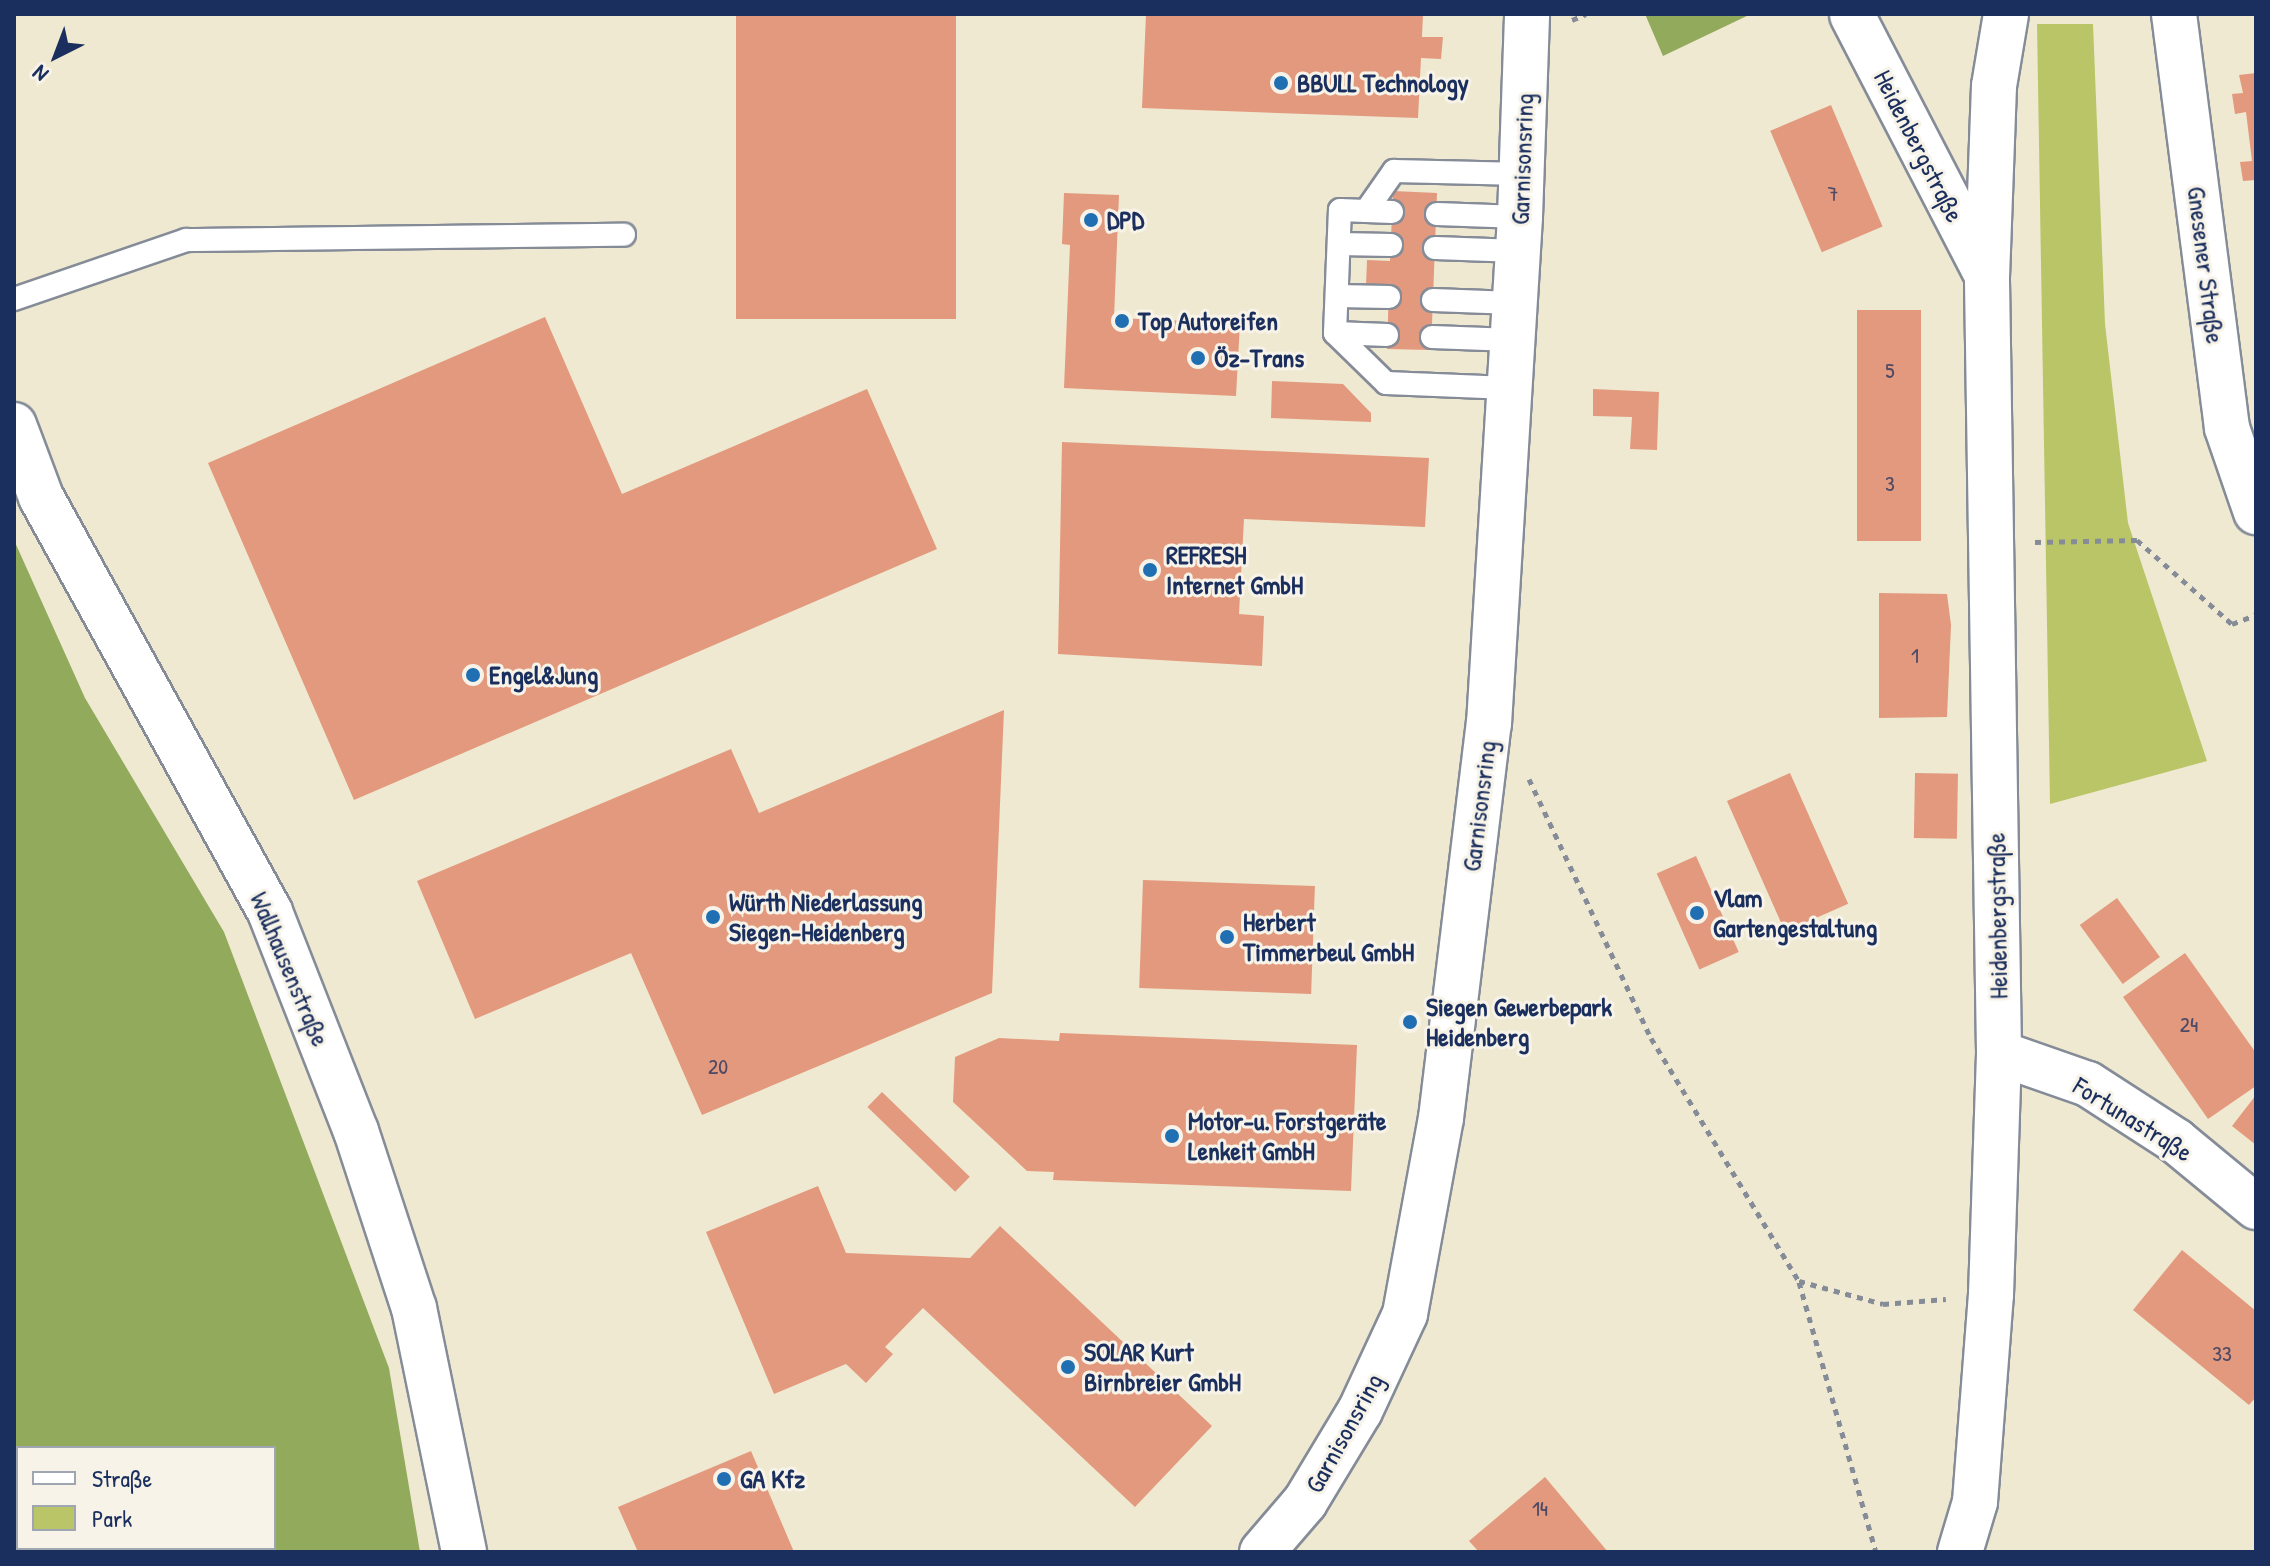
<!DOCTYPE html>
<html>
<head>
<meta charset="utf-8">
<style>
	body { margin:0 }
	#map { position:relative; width:2270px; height:1566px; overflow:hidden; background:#efe9d1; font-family:"Patrick Hand",sans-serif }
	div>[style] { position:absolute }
	.green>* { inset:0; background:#b9c567 }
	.forest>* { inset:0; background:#92aa5c }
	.building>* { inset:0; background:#e3997d; transform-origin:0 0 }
	.path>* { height:5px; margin-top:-2.5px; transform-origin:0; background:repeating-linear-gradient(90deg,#858c98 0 6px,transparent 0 12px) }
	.roads { filter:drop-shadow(2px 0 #858c98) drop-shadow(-2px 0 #858c98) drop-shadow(0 2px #858c98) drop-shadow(0 -2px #858c98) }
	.service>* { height:22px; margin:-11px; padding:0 11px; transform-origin:11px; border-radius:11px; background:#fff }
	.minor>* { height:44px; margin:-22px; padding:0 22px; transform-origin:22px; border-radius:22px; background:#fff }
	.tertiary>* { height:44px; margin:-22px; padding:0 22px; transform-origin:22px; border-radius:22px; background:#fff }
	.dots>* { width:22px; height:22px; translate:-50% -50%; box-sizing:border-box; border:4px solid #f7f3e8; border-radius:50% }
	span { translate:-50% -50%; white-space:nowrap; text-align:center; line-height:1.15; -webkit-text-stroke:6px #f7f3e8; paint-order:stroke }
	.number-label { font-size:22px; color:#4d4a66 }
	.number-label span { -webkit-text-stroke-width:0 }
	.poi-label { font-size:26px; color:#1b2f5e; font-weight:700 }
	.left { translate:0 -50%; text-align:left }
	.street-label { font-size:26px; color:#1b2f5e }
	.frame { position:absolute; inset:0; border:16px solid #1b2f5e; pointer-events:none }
	.legend { position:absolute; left:16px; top:1446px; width:260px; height:104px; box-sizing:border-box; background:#f7f3e8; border:2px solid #9fa5b1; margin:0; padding:10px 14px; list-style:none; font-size:24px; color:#1b2f5e }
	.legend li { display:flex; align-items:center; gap:16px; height:40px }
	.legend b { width:40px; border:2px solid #9fa5b1 }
	.north { position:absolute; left:16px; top:16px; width:80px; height:80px; -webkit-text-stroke:6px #f7f3e8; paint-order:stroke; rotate:222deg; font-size:22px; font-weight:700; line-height:32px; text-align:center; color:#1b2f5e }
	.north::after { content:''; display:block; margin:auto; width:28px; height:36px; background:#1b2f5e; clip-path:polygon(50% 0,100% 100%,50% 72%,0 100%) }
</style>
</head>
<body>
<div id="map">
	<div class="green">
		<div style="clip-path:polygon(2037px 24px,2093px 24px,2105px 324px,2128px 523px,2207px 761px,2050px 804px)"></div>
	</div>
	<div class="forest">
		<div style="clip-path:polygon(1645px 14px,1751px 14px,1663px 56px)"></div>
		<div style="clip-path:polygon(evenodd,14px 540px,85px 698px,224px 932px,389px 1368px,420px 1552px,14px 1552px,14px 540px,18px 1448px,274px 1448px,274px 1548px,18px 1548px,18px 1448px)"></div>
	</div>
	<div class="building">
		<div style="left:736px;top:14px;width:220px;height:305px"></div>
		<div style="clip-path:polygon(1146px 14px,1423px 14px,1422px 37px,1443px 37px,1441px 59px,1421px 58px,1418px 118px,1142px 108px)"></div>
		<div style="clip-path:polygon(2256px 73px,2256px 180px,2243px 181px,2240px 162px,2252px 161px,2246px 112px,2235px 114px,2232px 94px,2243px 93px,2239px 75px)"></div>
		<div style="left:1831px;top:105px;width:132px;height:66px;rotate:67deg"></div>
		<div style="clip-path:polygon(1393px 191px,1437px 193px,1431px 350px,1387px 349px,1389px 287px,1366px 286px,1367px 260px,1390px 261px)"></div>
		<div style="clip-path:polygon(1064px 193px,1119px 195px,1114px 318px,1240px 323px,1236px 396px,1064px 388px,1070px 245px,1062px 244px)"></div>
		<div style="left:1857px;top:310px;width:64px;height:231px"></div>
		<div style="clip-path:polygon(545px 317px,622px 494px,867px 389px,937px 549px,354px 800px,208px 463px)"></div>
		<div style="clip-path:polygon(1272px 381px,1343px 384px,1371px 413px,1371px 422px,1271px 418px)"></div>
		<div style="clip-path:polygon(1593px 389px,1659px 392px,1657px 450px,1630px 449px,1632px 417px,1593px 416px)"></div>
		<div style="clip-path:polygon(1062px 442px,1429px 458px,1425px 527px,1244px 519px,1239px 614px,1264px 616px,1262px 666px,1058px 654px)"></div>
		<div style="clip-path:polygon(1879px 593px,1947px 594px,1951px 625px,1947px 717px,1879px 718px)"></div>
		<div style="clip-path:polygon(1004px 710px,992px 993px,702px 1115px,631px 953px,475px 1019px,417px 881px,731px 749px,759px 813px)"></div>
		<div style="left:1790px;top:773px;width:143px;height:69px;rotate:66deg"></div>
		<div style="left:1915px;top:773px;width:43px;height:65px;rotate:1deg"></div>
		<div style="left:1696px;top:856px;width:105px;height:43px;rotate:66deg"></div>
		<div style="left:1143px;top:880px;width:172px;height:108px;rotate:2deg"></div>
		<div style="left:2117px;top:898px;width:73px;height:46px;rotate:54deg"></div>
		<div style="clip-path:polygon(2185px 953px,2256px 1053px,2256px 1086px,2208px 1119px,2123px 997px)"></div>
		<div style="clip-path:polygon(1060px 1033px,1357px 1045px,1351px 1191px,1053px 1180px,1054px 1172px,1027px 1171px,953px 1102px,955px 1057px,999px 1038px,1059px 1041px)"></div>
		<div style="left:882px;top:1092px;width:122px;height:21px;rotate:44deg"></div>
		<div style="clip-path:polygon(2256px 1095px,2256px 1145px,2232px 1126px)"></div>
		<div style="clip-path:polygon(818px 1186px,846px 1253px,970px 1258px,1000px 1226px,1212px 1426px,1135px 1507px,923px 1308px,885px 1347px,893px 1354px,866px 1383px,846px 1364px,774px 1394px,706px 1232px)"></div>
		<div style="clip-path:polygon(2182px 1250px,2256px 1311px,2256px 1397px,2249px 1405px,2133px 1310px)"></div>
		<div style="clip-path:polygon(751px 1451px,794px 1552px,638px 1552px,618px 1507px)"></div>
		<div style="clip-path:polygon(1545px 1477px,1608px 1552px,1479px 1552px,1469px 1541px)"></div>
	</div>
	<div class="path">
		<div style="left:1572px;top:20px;width:15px;rotate:-23deg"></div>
		<div style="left:2035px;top:542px;width:102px;rotate:-1.1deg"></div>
		<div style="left:2137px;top:540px;width:127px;rotate:41.5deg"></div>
		<div style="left:2232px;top:624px;width:26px;rotate:-21deg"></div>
		<div style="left:1529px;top:779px;width:286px;rotate:64.8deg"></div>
		<div style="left:1651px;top:1038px;width:285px;rotate:58.7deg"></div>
		<div style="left:1799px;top:1281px;width:87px;rotate:15.3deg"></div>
		<div style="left:1883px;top:1304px;width:63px;rotate:-4.5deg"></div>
		<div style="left:1799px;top:1282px;width:281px;rotate:74.1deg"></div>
	</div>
	<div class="roads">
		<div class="service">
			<div style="left:1366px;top:211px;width:26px;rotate:2deg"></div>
			<div style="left:1437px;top:214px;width:83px;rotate:2.1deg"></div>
			<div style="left:1339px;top:244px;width:52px;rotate:1.1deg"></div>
			<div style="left:1435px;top:248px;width:83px;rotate:2.1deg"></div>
			<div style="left:1337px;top:296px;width:52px;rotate:1.1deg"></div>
			<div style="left:14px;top:299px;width:182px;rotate:-18.9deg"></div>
			<div style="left:186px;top:240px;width:438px;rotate:-0.7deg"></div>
			<div style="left:1433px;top:300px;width:81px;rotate:2.1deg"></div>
			<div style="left:1335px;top:333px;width:52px;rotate:2.2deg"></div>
			<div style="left:1432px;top:337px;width:81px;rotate:2.1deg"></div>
			<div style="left:1509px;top:388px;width:123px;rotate:-177.7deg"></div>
			<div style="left:1386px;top:383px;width:71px;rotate:-135.6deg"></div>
			<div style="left:1335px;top:333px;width:123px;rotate:-87.7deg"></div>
			<div style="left:1340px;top:210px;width:26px;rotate:2deg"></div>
			<div style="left:1366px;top:211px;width:49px;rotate:-55deg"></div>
			<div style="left:1394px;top:171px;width:129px;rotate:1.3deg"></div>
		</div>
		<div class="minor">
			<div style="left:2174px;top:14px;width:417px;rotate:82.7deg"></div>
			<div style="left:2227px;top:428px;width:89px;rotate:71deg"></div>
			<div style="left:1852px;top:15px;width:292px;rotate:62.6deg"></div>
			<div style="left:1999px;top:1053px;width:94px;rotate:19.2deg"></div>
			<div style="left:2088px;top:1084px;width:105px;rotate:32.9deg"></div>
			<div style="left:2176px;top:1141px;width:104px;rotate:39.5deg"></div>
			<div style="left:1262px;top:1552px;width:66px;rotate:-49.3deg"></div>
			<div style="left:1305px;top:1502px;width:106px;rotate:-58.9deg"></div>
			<div style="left:1360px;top:1411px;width:107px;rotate:-65.1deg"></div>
			<div style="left:1405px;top:1314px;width:199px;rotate:-79.6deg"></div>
			<div style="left:1441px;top:1118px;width:397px;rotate:-83.1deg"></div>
			<div style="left:1489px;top:724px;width:508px;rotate:-86.5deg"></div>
			<div style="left:1520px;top:217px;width:203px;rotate:-88deg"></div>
			<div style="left:1960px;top:1552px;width:52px;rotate:-73.3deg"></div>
			<div style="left:1975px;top:1502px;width:208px;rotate:-85.6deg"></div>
			<div style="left:1991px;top:1295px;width:242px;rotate:-88.1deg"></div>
			<div style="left:1999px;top:1053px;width:776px;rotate:-90.89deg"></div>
			<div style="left:1987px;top:277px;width:191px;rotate:-87.9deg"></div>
			<div style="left:1994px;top:86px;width:73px;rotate:-80.5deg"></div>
		</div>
		<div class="tertiary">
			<div style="left:14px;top:425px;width:77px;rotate:69.4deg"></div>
			<div style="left:41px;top:497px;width:474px;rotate:61.1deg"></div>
			<div style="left:270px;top:912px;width:235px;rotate:68.6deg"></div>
			<div style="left:356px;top:1131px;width:186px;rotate:71.9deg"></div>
			<div style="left:414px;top:1308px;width:249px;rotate:78.4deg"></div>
		</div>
	</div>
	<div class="dots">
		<div style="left:1281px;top:83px;background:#1f6fb2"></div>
		<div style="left:1091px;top:220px;background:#1f6fb2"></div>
		<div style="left:1122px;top:321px;background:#1f6fb2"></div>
		<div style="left:1198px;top:358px;background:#1f6fb2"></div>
		<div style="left:1150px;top:570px;background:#1f6fb2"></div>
		<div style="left:473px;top:675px;background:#1f6fb2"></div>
		<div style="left:1697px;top:913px;background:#1f6fb2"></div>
		<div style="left:713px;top:917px;background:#1f6fb2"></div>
		<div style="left:1227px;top:937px;background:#1f6fb2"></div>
		<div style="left:1410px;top:1022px;background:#1f6fb2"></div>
		<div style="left:1172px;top:1136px;background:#1f6fb2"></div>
		<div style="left:1068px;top:1367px;background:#1f6fb2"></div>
		<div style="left:724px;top:1479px;background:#1f6fb2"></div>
	</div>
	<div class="number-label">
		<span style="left:1833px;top:194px">7</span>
		<span style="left:1890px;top:371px">5</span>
		<span style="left:1890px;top:484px">3</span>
		<span style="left:1915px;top:656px">1</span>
		<span style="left:2189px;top:1025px">24</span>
		<span style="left:718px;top:1067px">20</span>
		<span style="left:2222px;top:1354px">33</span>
		<span style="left:1540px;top:1509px">14</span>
	</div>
	<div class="poi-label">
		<span class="left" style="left:1297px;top:83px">BBULL Technology</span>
		<span class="left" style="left:1107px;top:220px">DPD</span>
		<span class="left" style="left:1138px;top:321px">Top Autoreifen</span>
		<span class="left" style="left:1214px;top:358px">Öz-Trans</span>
		<span class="left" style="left:1166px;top:570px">REFRESH<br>Internet GmbH</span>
		<span class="left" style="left:489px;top:675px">Engel&amp;Jung</span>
		<span class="left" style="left:1713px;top:913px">Vlam<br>Gartengestaltung</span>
		<span class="left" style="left:729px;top:917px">Würth Niederlassung<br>Siegen-Heidenberg</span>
		<span class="left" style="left:1243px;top:937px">Herbert<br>Timmerbeul GmbH</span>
		<span class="left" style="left:1426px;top:1022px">Siegen Gewerbepark<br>Heidenberg</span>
		<span class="left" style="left:1188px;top:1136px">Motor-u. Forstgeräte<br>Lenkeit GmbH</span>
		<span class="left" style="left:1084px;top:1367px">SOLAR Kurt<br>Birnbreier GmbH</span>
		<span class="left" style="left:740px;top:1479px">GA Kfz</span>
	</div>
	<div class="street-label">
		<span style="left:1919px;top:146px;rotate:63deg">Heidenbergstraße</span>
		<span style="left:1522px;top:159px;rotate:-88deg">Garnisonsring</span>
		<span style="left:2206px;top:265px;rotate:83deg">Gnesener Straße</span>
		<span style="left:1479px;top:806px;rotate:-83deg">Garnisonsring</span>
		<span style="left:1997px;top:916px;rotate:-91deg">Heidenbergstraße</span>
		<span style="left:290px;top:969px;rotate:67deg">Wallhausenstraße</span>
		<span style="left:2133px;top:1119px;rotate:32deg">Fortunastraße</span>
		<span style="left:1344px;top:1433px;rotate:-61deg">Garnisonsring</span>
	</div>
	<div class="frame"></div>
	<ul class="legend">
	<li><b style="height:10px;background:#fff"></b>Straße</li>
	<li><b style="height:22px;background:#b9c567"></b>Park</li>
	</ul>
	<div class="north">N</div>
</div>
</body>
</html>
